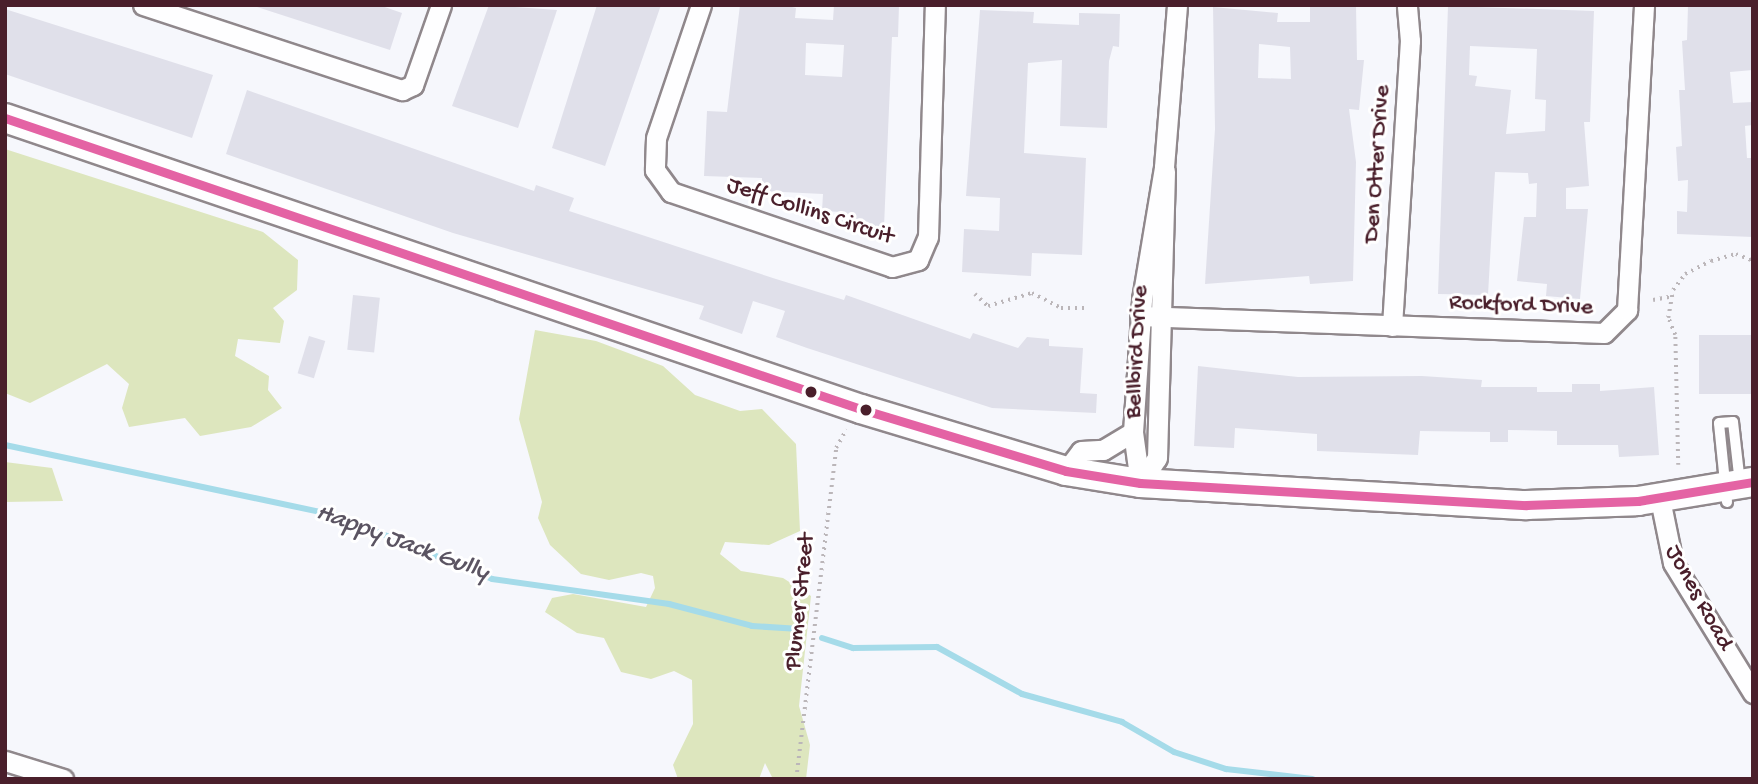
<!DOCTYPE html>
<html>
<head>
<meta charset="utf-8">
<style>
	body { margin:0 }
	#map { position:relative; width:1758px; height:784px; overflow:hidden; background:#f6f7fc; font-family:"Gochi Hand",sans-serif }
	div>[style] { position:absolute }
	.green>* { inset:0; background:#dde6be }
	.stream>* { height:6px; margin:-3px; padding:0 3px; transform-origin:3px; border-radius:3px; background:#a5dbe9 }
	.building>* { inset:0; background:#e0e0ea; transform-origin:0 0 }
	.path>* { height:3.5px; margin-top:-1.75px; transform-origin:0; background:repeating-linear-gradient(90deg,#bbb6b9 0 2px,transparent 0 7px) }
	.roads { filter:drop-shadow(2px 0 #90888c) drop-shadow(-2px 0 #90888c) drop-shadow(0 2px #90888c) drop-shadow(0 -2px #90888c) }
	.lane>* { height:10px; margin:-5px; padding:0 5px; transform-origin:5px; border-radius:5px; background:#fefeff }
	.street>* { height:19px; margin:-9.5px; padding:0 9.5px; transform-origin:9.5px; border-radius:9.5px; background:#fefeff }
	.secondary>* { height:28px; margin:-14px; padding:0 14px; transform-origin:14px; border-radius:14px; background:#fefeff }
	.bus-1>* { height:9px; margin:-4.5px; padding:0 4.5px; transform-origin:4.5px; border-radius:4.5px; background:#e463a4 }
	.dots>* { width:19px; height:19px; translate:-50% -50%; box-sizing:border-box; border:4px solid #fff; border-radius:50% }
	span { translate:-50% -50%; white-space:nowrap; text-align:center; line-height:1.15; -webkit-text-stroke:6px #fff; paint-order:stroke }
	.street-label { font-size:24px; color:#4a1f2b }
	.water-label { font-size:26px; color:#5b5462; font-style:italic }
	.frame { position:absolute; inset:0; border:7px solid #4a1f2b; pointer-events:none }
</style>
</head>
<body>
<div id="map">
	<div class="green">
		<div style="clip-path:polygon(5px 149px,263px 232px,298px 260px,297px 290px,273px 308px,284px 321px,280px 343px,238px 339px,235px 356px,269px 376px,268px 390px,282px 408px,251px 427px,200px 436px,185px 418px,129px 427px,122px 408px,129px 384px,107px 364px,30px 403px,5px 393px)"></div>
		<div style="clip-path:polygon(535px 330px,596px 341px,663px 366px,695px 395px,740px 411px,762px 409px,796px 444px,800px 531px,769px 545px,725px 542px,720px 554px,741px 571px,783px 578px,811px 596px,799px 706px,810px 745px,806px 779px,773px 779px,765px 763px,759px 779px,678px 779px,673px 765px,693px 724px,692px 680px,674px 671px,651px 679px,621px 672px,604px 638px,577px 633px,545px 612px,552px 598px,573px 594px,646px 607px,655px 588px,653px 576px,641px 573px,609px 580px,581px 574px,550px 545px,538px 518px,542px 502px,519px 419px)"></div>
		<div style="clip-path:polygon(5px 462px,52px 468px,63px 501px,5px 502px)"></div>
	</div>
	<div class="stream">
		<div style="left:5px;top:445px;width:340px;rotate:12deg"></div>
		<div style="left:338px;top:516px;width:166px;rotate:22.2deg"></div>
		<div style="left:492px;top:579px;width:179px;rotate:8deg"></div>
		<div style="left:669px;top:604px;width:86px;rotate:14.8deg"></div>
		<div style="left:752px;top:626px;width:48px;rotate:3.6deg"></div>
		<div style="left:822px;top:638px;width:33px;rotate:18deg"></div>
		<div style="left:853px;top:648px;width:84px;rotate:-0.7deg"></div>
		<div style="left:937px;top:647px;width:97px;rotate:28.9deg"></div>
		<div style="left:1022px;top:694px;width:104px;rotate:15.6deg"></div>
		<div style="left:1122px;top:722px;width:60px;rotate:30deg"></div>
		<div style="left:1174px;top:752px;width:55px;rotate:18.1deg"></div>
		<div style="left:1226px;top:769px;width:87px;rotate:6.6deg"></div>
	</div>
	<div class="building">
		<div style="clip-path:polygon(251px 5px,379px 5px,402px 13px,390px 50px)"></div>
		<div style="clip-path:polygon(489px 5px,557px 10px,518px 128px,452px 106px)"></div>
		<div style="clip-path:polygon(597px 5px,661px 5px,605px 166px,552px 148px)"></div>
		<div style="clip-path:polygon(evenodd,740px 5px,784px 5px,796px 8px,795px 18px,833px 20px,834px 5px,899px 5px,898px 37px,892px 37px,884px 227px,842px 225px,842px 212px,822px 211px,823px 194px,762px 191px,762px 178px,704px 176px,707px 111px,727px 112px,740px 5px,806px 43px,844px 45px,842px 77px,805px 75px,806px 43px)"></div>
		<div style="clip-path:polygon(evenodd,1310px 5px,1356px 5px,1357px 60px,1364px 60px,1359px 110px,1349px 109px,1356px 162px,1353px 281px,1310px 284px,1309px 276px,1205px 284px,1215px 129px,1213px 7px,1278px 13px,1277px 22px,1310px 22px,1310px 5px,1259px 44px,1290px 47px,1291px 79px,1258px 78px,1259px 44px)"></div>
		<div style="clip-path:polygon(1688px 5px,1753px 5px,1753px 70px,1730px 72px,1733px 103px,1753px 102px,1753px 125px,1745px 126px,1747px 158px,1753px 158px,1753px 237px,1677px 234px,1677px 211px,1687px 212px,1688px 180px,1678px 181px,1676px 147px,1682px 146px,1679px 90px,1685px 90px,1682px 41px,1687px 40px)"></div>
		<div style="clip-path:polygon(evenodd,1448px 6px,1594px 11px,1590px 122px,1584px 122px,1589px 186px,1566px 188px,1566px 209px,1588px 209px,1580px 299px,1546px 296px,1547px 284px,1517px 281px,1524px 217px,1536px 217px,1537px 183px,1529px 184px,1528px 173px,1495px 172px,1488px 295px,1438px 294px,1448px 6px,1470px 46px,1537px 49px,1535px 99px,1546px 100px,1545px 131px,1506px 134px,1511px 90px,1475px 86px,1477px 76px,1469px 75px,1470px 46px)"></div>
		<div style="clip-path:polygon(5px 9px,213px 75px,192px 138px,5px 74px)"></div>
		<div style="clip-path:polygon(980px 10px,1034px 12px,1033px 23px,1079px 25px,1079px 13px,1120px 14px,1119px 47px,1113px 46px,1109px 61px,1107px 128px,1060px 126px,1062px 60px,1028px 63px,1024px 153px,1086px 158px,1082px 255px,1032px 253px,1031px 276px,962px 272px,964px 229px,999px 231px,1000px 198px,966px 196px)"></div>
		<div style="clip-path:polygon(247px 90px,534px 191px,536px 185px,574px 198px,569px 211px,776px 279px,844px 300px,846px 295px,970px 339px,973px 333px,1018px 348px,1027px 337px,1049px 339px,1049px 346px,1083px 348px,1080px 393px,1097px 394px,1096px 413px,992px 408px,807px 348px,776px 337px,785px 311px,753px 301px,742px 334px,699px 319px,704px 306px,453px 233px,226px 154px)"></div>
		<div style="left:353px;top:295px;width:27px;height:55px;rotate:6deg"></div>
		<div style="left:1753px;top:335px;width:59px;height:54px;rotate:90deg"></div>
		<div style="left:309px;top:336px;width:17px;height:39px;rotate:17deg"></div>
		<div style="clip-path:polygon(1198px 366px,1298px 377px,1422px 376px,1482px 380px,1481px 387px,1537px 387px,1537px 392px,1572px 392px,1572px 384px,1600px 384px,1600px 391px,1654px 387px,1659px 455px,1619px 457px,1618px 445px,1557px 445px,1557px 431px,1508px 430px,1508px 442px,1490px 442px,1490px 432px,1420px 431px,1418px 455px,1317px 451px,1317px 434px,1235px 428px,1234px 448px,1194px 446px)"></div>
	</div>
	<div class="path">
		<div style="left:975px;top:294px;width:18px;rotate:43deg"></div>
		<div style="left:988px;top:306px;width:46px;rotate:-16.5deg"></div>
		<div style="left:1032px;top:293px;width:33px;rotate:27deg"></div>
		<div style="left:1061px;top:308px;width:23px"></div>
		<div style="left:1653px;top:300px;width:21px;rotate:-11deg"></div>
		<div style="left:1678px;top:465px;width:130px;rotate:-91.3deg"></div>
		<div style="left:1675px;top:335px;width:18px;rotate:-112deg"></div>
		<div style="left:1668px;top:318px;width:28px;rotate:-80deg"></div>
		<div style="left:1673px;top:290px;width:20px;rotate:-53deg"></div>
		<div style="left:1685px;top:274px;width:29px;rotate:-27deg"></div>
		<div style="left:1711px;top:261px;width:26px;rotate:-16deg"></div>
		<div style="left:1736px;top:254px;width:18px;rotate:22deg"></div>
		<div style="left:796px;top:779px;width:333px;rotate:-83.1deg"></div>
		<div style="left:836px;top:448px;width:21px;rotate:-61deg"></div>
	</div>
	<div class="roads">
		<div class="lane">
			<div style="left:1727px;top:502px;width:79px;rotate:-95.8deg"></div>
			<div style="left:1719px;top:423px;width:14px;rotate:-4deg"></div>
			<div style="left:1733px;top:422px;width:61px;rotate:83.5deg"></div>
		</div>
		<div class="street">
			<div style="left:143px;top:5px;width:273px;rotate:18.2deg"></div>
			<div style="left:402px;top:90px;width:12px;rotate:-24deg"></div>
			<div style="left:413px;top:85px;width:85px;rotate:-70.7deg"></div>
			<div style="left:701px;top:5px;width:140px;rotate:108.7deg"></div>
			<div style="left:656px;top:138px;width:32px;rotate:92deg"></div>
			<div style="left:655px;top:170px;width:27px;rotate:54deg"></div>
			<div style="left:671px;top:192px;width:233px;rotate:18.7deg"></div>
			<div style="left:892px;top:267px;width:27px;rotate:-15deg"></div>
			<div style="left:918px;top:260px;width:25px;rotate:-67deg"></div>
			<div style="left:928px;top:237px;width:232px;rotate:-88.3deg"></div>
			<div style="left:1140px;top:316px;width:464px;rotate:2.1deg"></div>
			<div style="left:1604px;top:333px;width:33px;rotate:-45deg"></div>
			<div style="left:1627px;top:310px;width:305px;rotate:-86.8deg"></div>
			<div style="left:1392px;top:326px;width:286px;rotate:-86.4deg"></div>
			<div style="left:1410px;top:41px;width:36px;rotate:-95deg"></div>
			<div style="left:1066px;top:471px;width:25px;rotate:-53deg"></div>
			<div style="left:1081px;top:451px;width:22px;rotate:-3deg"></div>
			<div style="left:1103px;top:450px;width:35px;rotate:-31deg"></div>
			<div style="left:1140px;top:483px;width:51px;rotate:-97.8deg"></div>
			<div style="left:1133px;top:432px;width:133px;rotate:-86.1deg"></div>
			<div style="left:1142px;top:299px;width:134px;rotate:-80.5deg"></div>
			<div style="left:1164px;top:167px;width:163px;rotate:-85.4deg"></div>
			<div style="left:1140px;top:483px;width:30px;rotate:-56deg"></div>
			<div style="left:1157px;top:458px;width:287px;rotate:-88.4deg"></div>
			<div style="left:1660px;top:499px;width:65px;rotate:78.5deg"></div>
			<div style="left:1673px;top:563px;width:153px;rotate:58.4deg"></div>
			<div style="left:5px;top:761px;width:61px;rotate:17.2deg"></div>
		</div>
		<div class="secondary">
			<div style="left:5px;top:118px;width:904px;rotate:18.78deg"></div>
			<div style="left:861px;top:409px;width:214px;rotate:16.8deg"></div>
			<div style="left:1066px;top:471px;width:75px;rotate:9.2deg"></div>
			<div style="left:1140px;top:483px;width:387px;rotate:3.3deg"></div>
			<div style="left:1526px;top:505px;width:112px;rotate:-2deg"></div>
			<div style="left:1638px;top:501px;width:117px;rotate:-9.4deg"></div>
		</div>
	</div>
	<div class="bus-1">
		<div style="left:5px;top:118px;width:904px;rotate:18.78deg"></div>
		<div style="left:861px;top:409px;width:214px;rotate:16.8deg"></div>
		<div style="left:1066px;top:471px;width:75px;rotate:9.2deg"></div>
		<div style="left:1140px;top:483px;width:387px;rotate:3.3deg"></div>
		<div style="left:1526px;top:505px;width:112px;rotate:-2deg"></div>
		<div style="left:1638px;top:501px;width:117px;rotate:-9.4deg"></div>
	</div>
	<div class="dots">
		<div style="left:811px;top:392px;background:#4a1f2b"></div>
		<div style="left:866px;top:410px;background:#4a1f2b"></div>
	</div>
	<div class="street-label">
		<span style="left:1378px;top:164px;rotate:-86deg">Den Otter Drive</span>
		<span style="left:810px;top:212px;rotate:18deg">Jeff Collins Circuit</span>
		<span style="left:1521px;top:306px;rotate:2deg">Rockford Drive</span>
		<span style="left:1138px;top:352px;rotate:-87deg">Bellbird Drive</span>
		<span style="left:1698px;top:598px;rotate:61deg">Jones Road</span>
		<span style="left:801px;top:602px;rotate:-84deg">Plumer Street</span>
	</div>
	<div class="water-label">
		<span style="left:402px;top:544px;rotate:20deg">Happy Jack Gully</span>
	</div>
	<div class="frame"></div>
</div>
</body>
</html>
